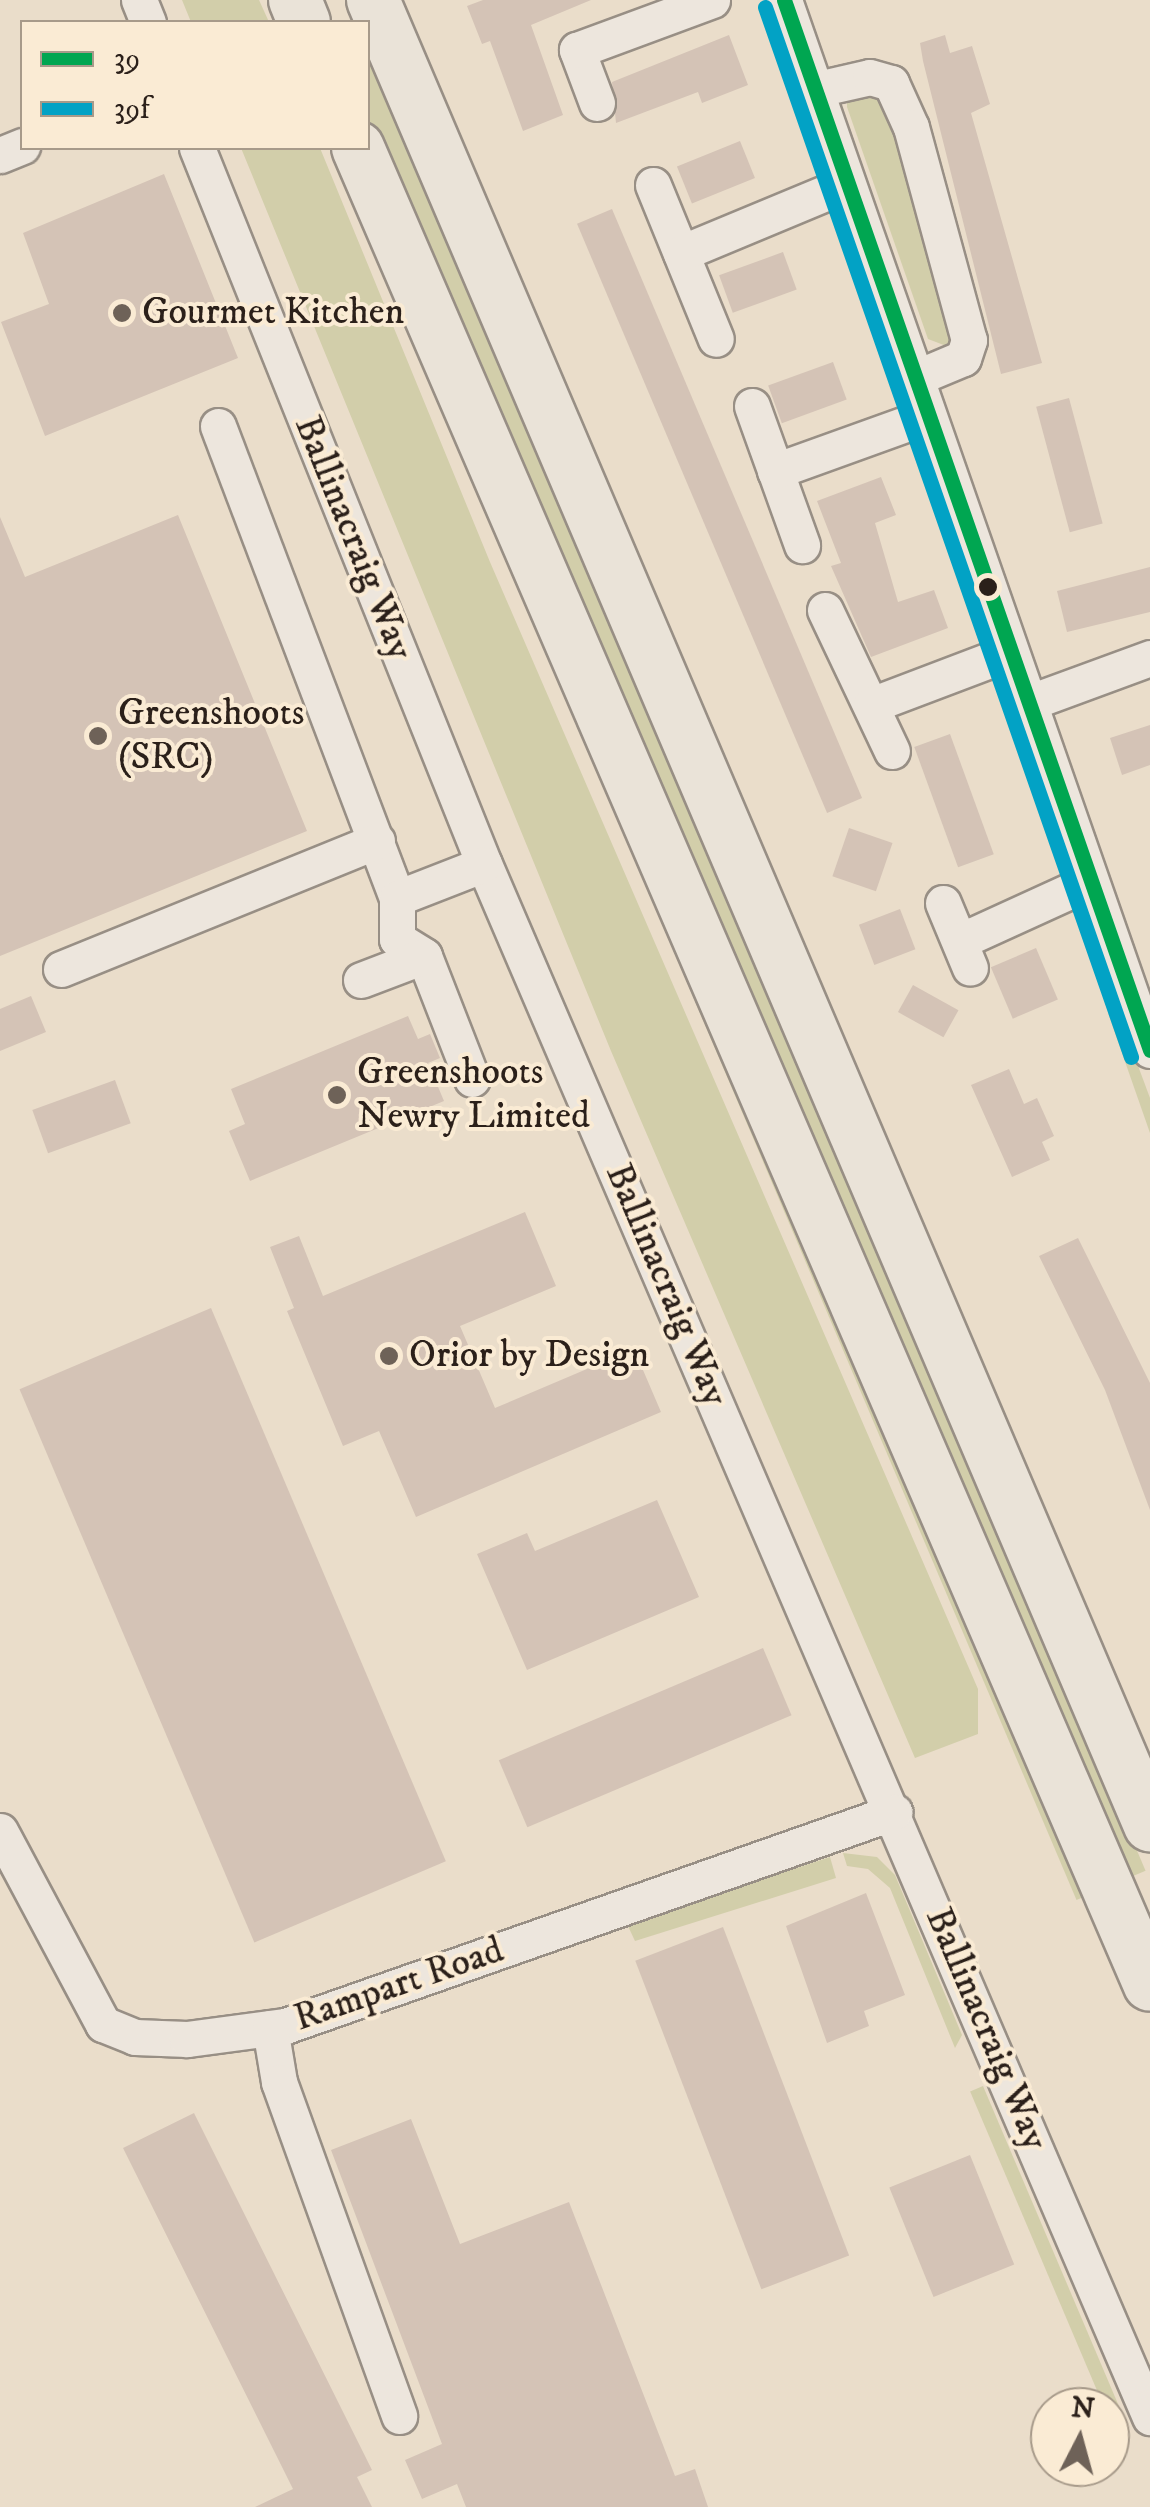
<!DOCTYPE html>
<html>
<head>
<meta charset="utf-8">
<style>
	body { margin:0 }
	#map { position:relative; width:1150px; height:2507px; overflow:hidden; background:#eaddca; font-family:"IM FELL DW Pica",serif }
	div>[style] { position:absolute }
	.green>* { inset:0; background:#d2ceaa; transform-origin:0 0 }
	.building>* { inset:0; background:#d4c3b6; transform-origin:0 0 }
	.roads { filter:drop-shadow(2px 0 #988f85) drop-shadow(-2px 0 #988f85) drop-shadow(0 2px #988f85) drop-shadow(0 -2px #988f85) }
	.minor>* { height:35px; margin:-17.5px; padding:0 17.5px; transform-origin:17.5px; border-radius:17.5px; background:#ede6dd }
	.highway>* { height:52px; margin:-26px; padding:0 26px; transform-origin:26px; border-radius:26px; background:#eae3d8 }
	.bus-1>* { height:15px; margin:-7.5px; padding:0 7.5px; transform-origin:7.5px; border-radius:7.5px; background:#00a651 }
	.bus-2>* { height:15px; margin:-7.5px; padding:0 7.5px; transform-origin:7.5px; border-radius:7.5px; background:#02a2c5 }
	.dots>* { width:28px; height:28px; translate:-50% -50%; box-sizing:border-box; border:5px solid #faebd4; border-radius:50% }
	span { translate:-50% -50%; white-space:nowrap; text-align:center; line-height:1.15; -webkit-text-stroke:8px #faebd4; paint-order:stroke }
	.poi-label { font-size:38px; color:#2b201a }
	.left { translate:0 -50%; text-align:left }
	.street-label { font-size:38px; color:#2b201a }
	.legend { position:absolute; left:20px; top:20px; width:350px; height:130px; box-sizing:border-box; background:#faebd4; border:2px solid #a79a8a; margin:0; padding:12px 18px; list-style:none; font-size:30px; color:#2b201a }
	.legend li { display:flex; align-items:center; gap:20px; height:50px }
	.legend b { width:50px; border:2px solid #a79a8a }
	.north { position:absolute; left:1030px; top:2387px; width:100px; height:100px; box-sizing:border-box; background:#faebd4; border:2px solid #a79a8a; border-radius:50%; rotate:6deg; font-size:28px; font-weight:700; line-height:40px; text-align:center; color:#2b201a }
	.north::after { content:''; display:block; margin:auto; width:35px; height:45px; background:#6e6258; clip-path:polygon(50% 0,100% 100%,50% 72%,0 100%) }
</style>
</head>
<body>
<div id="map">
	<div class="green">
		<div style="clip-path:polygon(182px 0,259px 0,269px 22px,191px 22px)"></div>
		<div style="left:368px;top:39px;width:1990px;height:75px;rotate:67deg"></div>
		<div style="clip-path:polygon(869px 89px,889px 94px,958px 341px,949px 347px,928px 339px,847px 107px,847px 100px)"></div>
		<div style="clip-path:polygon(241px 148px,320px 148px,490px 562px,978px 1689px,978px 1734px,915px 1758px,611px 1051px)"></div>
		<div style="clip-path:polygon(1108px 1013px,1121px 1020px,1150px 1098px,1150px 1133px)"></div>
		<div style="clip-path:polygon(843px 1853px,877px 1857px,895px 1875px,962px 2035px,955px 2048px,890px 1888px,868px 1869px,847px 1866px)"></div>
		<div style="clip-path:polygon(830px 1857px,836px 1878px,635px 1941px,627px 1924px)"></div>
		<div style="left:983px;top:2086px;width:349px;height:14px;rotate:67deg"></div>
	</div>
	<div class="building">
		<div style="clip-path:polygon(483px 0,591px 0,531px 25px,563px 115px,523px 131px,490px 41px,482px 44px,467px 6px)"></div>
		<div style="clip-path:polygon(729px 35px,748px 85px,702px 103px,698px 92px,616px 123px,612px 82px)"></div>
		<div style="clip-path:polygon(945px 35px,950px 53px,972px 46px,990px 104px,971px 113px,1042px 363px,1001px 374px,923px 61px,920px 43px)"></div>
		<div style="left:740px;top:141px;width:40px;height:68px;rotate:68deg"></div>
		<div style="clip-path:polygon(164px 174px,238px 358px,45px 436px,1px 322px,49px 304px,23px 233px)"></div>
		<div style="left:612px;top:209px;width:640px;height:38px;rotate:67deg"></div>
		<div style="left:783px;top:252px;width:40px;height:68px;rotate:70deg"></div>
		<div style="left:833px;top:362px;width:40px;height:69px;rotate:70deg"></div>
		<div style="left:1069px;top:398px;width:130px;height:34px;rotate:75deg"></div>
		<div style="clip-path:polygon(881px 477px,896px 515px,875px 523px,898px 602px,934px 590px,948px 628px,871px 657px,831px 566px,841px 563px,817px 501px)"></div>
		<div style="clip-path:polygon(178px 515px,307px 831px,0 956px,0 517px,25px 577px)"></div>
		<div style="clip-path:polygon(1150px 567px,1150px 612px,1067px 632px,1057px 591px)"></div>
		<div style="clip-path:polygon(1150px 725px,1150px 765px,1122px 775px,1110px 738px)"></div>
		<div style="left:950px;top:734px;width:128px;height:38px;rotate:70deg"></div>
		<div style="left:849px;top:828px;width:46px;height:51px;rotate:19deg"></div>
		<div style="left:900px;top:909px;width:43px;height:44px;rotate:69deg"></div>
		<div style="left:1036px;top:948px;width:56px;height:49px;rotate:67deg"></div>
		<div style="left:913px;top:985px;width:52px;height:31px;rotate:29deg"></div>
		<div style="clip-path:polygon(31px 996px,46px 1032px,0 1051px,0 1009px)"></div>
		<div style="clip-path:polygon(408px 1016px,418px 1039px,430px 1034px,440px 1058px,428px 1063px,444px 1101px,250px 1181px,229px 1131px,245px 1124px,231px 1089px)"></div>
		<div style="clip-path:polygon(1009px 1069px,1024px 1104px,1037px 1098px,1054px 1136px,1042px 1142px,1050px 1160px,1012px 1177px,971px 1085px)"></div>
		<div style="left:115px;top:1080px;width:46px;height:88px;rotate:70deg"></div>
		<div style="clip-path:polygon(525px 1212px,556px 1286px,460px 1326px,495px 1408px,634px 1349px,661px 1412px,416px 1517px,379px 1431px,343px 1446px,287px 1311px,294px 1308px,270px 1247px,299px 1236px,323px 1296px)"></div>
		<div style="clip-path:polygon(1078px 1238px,1150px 1383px,1150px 1510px,1105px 1390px,1039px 1256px)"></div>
		<div style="left:211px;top:1308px;width:601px;height:208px;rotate:67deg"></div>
		<div style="clip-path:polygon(657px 1500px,699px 1597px,527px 1670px,477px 1554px,527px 1533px,535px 1551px)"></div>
		<div style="left:763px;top:1648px;width:73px;height:287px;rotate:67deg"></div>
		<div style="clip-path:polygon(866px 1893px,905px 1995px,864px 2011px,869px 2026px,827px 2043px,786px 1926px)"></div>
		<div style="left:723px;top:1927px;width:352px;height:94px;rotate:69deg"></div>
		<div style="clip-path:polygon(194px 2113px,372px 2470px,357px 2477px,372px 2507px,255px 2507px,293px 2489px,123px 2148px)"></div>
		<div style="clip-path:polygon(411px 2119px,460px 2244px,569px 2202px,675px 2476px,695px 2469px,708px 2507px,466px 2507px,457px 2484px,422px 2499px,405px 2460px,442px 2444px,331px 2150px)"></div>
		<div style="left:970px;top:2155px;width:118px;height:87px;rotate:68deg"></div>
	</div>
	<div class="roads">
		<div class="minor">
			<div style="left:139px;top:0;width:24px;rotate:68deg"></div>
			<div style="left:784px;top:0;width:1112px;rotate:70.78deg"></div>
			<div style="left:813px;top:90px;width:58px;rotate:-12.8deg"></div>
			<div style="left:870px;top:77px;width:22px;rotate:16deg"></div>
			<div style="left:891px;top:83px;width:48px;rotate:65.6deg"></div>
			<div style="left:911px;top:127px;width:221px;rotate:74.8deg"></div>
			<div style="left:969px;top:340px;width:19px;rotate:108deg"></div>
			<div style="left:963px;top:358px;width:54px;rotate:157.2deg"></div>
			<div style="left:597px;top:103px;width:57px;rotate:-110.7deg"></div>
			<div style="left:577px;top:50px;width:144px;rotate:-20.3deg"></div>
			<div style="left:197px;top:148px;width:771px;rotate:68.16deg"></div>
			<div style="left:484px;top:864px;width:1690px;rotate:66.79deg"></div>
			<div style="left:0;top:155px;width:24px;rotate:-22deg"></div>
			<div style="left:653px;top:185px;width:166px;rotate:67.8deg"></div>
			<div style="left:681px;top:253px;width:180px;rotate:-22.6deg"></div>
			<div style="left:752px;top:406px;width:148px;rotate:70.2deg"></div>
			<div style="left:218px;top:426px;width:505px;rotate:69.23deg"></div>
			<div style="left:397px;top:898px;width:93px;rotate:-21.3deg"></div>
			<div style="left:775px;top:471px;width:159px;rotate:-19.8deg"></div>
			<div style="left:825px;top:610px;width:156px;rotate:64.6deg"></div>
			<div style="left:1025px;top:704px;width:133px;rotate:-20.2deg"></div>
			<div style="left:871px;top:705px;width:147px;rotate:-20.8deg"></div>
			<div style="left:397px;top:898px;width:41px;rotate:90deg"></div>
			<div style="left:397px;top:939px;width:32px;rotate:32deg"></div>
			<div style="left:424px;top:956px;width:132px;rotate:68.7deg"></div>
			<div style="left:943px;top:903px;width:70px;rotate:67.4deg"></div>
			<div style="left:960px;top:941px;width:140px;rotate:-24.5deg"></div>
			<div style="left:61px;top:969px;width:341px;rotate:-22.1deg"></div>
			<div style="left:361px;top:980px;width:67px;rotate:-20.9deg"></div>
			<div style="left:0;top:1831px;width:219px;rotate:61.9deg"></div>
			<div style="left:103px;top:2024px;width:35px;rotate:22deg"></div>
			<div style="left:135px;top:2037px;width:52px;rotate:2.2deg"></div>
			<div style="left:187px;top:2039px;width:99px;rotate:-7.6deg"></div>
			<div style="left:285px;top:2026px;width:646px;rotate:-19.36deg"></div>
			<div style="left:270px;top:2028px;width:55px;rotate:80.5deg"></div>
			<div style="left:279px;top:2082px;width:355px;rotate:70.2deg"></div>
		</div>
		<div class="highway">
			<div style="left:295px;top:0;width:24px;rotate:68deg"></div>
			<div style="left:373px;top:0;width:1984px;rotate:66.94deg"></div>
			<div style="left:358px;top:148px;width:2000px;rotate:66.68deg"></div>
		</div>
	</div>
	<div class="bus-1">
		<div style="left:784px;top:0;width:1112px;rotate:70.78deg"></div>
	</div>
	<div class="bus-2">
		<div style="left:765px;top:7px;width:1112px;rotate:70.78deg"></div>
	</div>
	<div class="dots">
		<div style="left:122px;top:313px;background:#6e6258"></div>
		<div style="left:988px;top:587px;background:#2b201a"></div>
		<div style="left:98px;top:736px;background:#6e6258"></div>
		<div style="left:337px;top:1095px;background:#6e6258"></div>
		<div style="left:389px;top:1356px;background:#6e6258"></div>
	</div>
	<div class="poi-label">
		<span class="left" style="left:142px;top:313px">Gourmet Kitchen</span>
		<span class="left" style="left:118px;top:736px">Greenshoots<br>(SRC)</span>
		<span class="left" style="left:357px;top:1095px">Greenshoots<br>Newry Limited</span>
		<span class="left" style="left:409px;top:1356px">Orior by Design</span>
	</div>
	<div class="street-label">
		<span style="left:353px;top:538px;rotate:68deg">Ballinacraig Way</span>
		<span style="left:666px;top:1285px;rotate:67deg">Ballinacraig Way</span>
		<span style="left:399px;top:1985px;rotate:-19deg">Rampart Road</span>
		<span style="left:986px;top:2029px;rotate:67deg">Ballinacraig Way</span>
	</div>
	<ul class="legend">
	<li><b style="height:12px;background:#00a651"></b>39</li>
	<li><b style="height:12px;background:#02a2c5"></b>39f</li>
	</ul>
	<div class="north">N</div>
</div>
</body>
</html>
